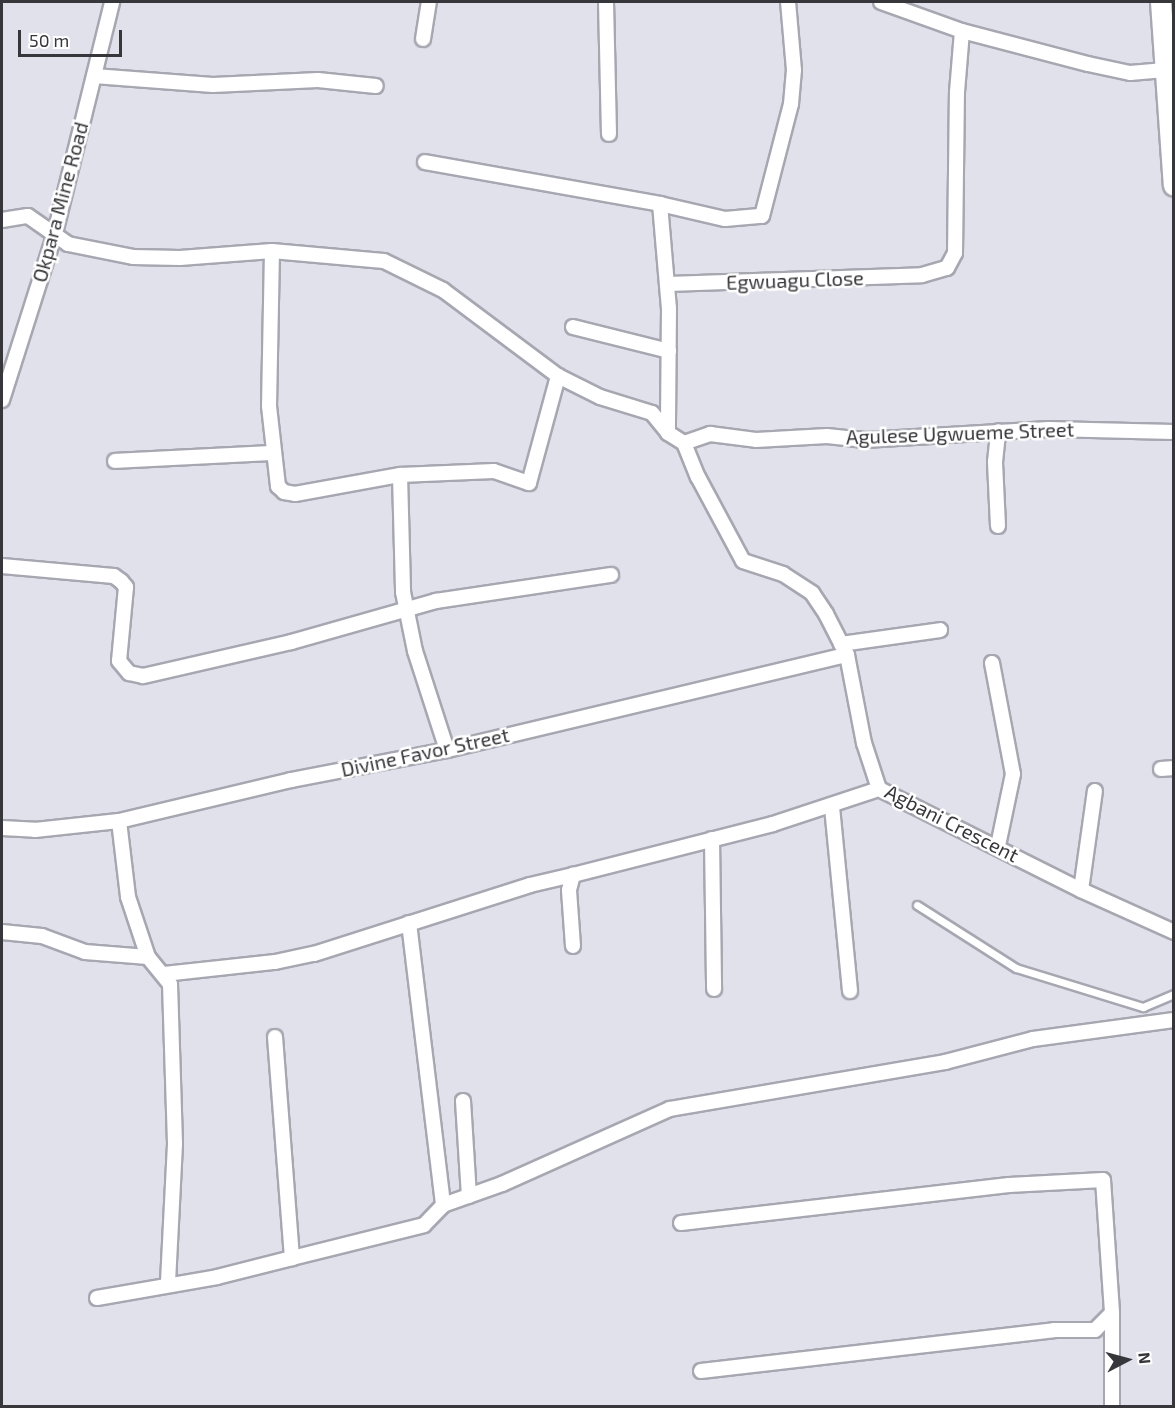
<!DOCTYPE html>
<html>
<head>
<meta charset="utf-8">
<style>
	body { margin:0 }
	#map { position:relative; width:1175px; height:1408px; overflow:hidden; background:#e0e1eb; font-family:"Exo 2",sans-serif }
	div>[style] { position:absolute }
	.roads { filter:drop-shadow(2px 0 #a6a7b1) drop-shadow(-2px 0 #a6a7b1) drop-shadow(0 2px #a6a7b1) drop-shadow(0 -2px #a6a7b1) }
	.service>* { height:7px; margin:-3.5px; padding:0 3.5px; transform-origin:3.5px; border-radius:3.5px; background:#fff }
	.minor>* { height:14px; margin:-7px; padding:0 7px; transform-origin:7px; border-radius:7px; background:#fff }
	.secondary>* { height:20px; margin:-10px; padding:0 10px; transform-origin:10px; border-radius:10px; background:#fff }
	span { translate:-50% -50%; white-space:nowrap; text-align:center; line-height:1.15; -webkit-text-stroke:5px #fff; paint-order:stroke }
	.street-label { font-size:20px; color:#37373b }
	.frame { position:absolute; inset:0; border:3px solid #37373b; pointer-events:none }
	.north { position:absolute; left:1097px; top:1330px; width:60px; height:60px; -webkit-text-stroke:4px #fff; paint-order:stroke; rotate:84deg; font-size:16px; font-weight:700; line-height:24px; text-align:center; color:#37373b }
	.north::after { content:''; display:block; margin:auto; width:21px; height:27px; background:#37373b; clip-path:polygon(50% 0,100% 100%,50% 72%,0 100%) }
	.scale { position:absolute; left:18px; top:30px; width:104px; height:27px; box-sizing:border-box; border:3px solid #37373b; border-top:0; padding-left:8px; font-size:18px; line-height:21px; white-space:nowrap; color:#37373b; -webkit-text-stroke:4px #fff; paint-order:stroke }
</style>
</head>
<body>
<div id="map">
	<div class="roads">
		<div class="service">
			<div style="left:917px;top:905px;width:117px;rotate:32.5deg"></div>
			<div style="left:1016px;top:968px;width:133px;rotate:17.1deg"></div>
			<div style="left:1143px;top:1007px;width:34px;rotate:-23deg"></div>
		</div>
		<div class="minor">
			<div style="left:606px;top:2px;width:132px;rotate:88.7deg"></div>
			<div style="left:881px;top:2px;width:86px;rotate:19.7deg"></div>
			<div style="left:962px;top:31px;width:130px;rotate:14.7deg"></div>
			<div style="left:1088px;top:64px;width:43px;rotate:12.1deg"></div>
			<div style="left:1130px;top:73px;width:38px;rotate:-5deg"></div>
			<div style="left:423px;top:39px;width:37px;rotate:-81deg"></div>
			<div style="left:94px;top:76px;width:119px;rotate:4.3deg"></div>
			<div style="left:213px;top:85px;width:105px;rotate:-2.7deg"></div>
			<div style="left:318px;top:80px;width:58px;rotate:5.9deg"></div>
			<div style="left:425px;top:162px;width:239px;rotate:10.1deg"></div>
			<div style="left:660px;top:204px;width:104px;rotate:85.1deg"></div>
			<div style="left:669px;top:308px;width:125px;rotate:90.5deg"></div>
			<div style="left:660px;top:204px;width:67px;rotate:13deg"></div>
			<div style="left:725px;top:219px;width:37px;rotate:-5deg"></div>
			<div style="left:762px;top:216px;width:116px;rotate:-75.5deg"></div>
			<div style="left:791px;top:104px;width:34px;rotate:-85deg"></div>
			<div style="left:794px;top:70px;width:68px;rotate:-95deg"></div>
			<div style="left:2px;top:220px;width:26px;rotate:-9deg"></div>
			<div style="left:28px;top:216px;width:49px;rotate:35deg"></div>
			<div style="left:68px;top:244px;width:66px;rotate:11.3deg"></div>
			<div style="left:133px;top:257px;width:47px;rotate:1.2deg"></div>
			<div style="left:180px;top:258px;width:92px;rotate:-4.4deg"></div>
			<div style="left:272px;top:251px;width:112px;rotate:5.1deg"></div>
			<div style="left:384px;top:261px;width:66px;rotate:26.2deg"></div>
			<div style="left:443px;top:290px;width:144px;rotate:36.8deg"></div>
			<div style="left:558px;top:376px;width:47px;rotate:26.6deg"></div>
			<div style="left:600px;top:397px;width:54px;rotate:17.1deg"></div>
			<div style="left:652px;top:413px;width:26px;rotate:51deg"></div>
			<div style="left:668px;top:433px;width:19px;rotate:32deg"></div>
			<div style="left:684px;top:443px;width:28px;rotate:-19deg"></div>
			<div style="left:710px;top:434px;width:46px;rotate:7.4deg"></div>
			<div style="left:756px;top:440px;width:71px;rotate:-3.2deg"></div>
			<div style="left:827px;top:436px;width:38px;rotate:6deg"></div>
			<div style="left:865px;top:440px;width:184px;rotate:-3.4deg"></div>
			<div style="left:1049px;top:429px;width:125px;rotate:1.4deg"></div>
			<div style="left:272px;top:251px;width:155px;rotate:91.1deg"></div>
			<div style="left:269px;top:406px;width:81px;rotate:83.6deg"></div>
			<div style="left:278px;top:486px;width:8px;rotate:45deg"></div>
			<div style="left:284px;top:492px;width:11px;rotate:10deg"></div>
			<div style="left:295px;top:494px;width:107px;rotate:-10.3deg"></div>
			<div style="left:400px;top:475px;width:94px;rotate:-2.4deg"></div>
			<div style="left:494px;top:471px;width:37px;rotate:19deg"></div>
			<div style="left:529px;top:483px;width:111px;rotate:-74.8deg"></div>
			<div style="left:668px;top:284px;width:254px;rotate:-2deg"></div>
			<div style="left:922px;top:275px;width:26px;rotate:-16deg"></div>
			<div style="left:947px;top:268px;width:17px;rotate:-62deg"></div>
			<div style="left:955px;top:253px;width:161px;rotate:-89.3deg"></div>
			<div style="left:957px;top:92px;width:61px;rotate:-85.3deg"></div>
			<div style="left:573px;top:327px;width:99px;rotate:14deg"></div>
			<div style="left:2px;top:400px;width:175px;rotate:-72.4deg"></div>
			<div style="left:55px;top:233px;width:238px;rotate:-76.1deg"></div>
			<div style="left:684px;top:443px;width:37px;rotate:68deg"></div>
			<div style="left:698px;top:477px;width:95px;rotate:61.8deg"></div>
			<div style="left:743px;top:561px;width:42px;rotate:18deg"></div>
			<div style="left:783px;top:574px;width:35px;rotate:33deg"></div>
			<div style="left:812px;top:593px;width:25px;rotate:56deg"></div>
			<div style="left:826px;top:614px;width:46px;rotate:62.9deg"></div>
			<div style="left:847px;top:655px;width:90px;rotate:79.1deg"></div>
			<div style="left:864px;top:743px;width:48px;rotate:71.9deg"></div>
			<div style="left:879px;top:789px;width:226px;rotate:26.6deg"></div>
			<div style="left:1081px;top:890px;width:102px;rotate:24.3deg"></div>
			<div style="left:115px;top:461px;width:159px;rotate:-2.9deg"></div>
			<div style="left:400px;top:475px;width:117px;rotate:88.5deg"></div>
			<div style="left:403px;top:592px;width:60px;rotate:78.5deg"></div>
			<div style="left:415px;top:651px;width:104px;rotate:72.1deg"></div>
			<div style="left:998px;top:526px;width:64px;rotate:-92.7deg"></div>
			<div style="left:995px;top:462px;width:31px;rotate:-84deg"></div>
			<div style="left:2px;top:566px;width:112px;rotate:5.1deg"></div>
			<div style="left:114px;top:576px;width:9px;rotate:36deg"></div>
			<div style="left:121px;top:581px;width:8px;rotate:50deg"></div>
			<div style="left:126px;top:587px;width:74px;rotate:95.4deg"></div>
			<div style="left:119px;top:661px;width:16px;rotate:50deg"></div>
			<div style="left:129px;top:673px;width:14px;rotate:12deg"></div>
			<div style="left:143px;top:676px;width:152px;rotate:-12.9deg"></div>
			<div style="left:291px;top:642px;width:151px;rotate:-15.8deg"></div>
			<div style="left:436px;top:601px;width:177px;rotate:-8.5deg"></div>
			<div style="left:841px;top:644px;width:100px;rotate:-8deg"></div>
			<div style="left:992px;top:663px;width:113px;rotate:79.3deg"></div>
			<div style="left:1013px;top:774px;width:74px;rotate:101.8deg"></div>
			<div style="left:1161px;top:769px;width:13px;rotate:-4deg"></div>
			<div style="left:832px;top:807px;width:185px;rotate:84.4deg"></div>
			<div style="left:119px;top:821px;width:77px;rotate:83.2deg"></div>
			<div style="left:128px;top:897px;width:63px;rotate:71.6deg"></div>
			<div style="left:148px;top:957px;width:35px;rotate:51deg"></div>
			<div style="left:170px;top:984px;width:160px;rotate:88.2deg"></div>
			<div style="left:175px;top:1144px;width:139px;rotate:92.9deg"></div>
			<div style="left:2px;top:828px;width:33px;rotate:3deg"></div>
			<div style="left:35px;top:830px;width:84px;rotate:-6.1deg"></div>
			<div style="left:119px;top:821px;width:177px;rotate:-13.4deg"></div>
			<div style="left:291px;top:780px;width:159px;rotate:-10.9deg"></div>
			<div style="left:447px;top:750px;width:411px;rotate:-13.4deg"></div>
			<div style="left:712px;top:839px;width:150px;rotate:89.2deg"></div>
			<div style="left:1081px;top:890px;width:100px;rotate:-82deg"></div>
			<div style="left:409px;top:923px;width:284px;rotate:83.1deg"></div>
			<div style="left:2px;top:932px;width:40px;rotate:5.7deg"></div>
			<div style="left:42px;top:936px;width:46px;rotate:20.4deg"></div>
			<div style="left:85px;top:952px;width:63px;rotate:4.5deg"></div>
			<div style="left:573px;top:946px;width:56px;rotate:-94.1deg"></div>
			<div style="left:569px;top:890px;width:16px;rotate:-75deg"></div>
			<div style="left:573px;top:875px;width:206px;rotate:-14.3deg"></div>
			<div style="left:773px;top:824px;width:112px;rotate:-18.3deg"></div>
			<div style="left:164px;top:974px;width:112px;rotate:-6.2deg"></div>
			<div style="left:275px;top:962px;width:40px;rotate:-12deg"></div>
			<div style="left:314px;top:954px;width:227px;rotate:-17.7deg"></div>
			<div style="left:530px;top:885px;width:44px;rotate:-13.1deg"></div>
			<div style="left:275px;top:1037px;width:222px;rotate:85.6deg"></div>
			<div style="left:292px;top:1258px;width:136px;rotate:-14deg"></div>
			<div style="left:424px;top:1225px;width:28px;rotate:-46deg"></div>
			<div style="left:443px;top:1205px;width:63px;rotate:-19.6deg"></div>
			<div style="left:502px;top:1184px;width:184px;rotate:-24.1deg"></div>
			<div style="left:670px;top:1109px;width:279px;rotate:-9.7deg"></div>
			<div style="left:945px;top:1062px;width:91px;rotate:-14.6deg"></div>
			<div style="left:1033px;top:1039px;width:142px;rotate:-7.7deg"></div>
			<div style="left:463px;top:1101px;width:95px;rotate:86.4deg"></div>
			<div style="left:681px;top:1223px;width:330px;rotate:-6.6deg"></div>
			<div style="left:1009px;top:1185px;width:94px;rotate:-3deg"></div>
			<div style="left:1103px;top:1180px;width:133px;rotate:86.1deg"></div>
			<div style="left:1112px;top:1313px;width:93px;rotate:90deg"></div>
			<div style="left:97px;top:1298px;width:122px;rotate:-9.9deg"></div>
			<div style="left:217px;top:1277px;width:77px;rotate:-14.2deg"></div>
			<div style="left:701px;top:1371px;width:355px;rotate:-6.6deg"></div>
			<div style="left:1054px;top:1330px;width:41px"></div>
			<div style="left:1095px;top:1330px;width:24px;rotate:-45deg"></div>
		</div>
		<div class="secondary">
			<div style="left:1161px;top:2px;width:184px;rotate:86deg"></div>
		</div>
	</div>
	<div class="street-label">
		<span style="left:60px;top:202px;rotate:-75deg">Okpara Mine Road</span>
		<span style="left:795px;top:280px;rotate:-2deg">Egwuagu Close</span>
		<span style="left:960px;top:433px;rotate:-2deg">Agulese Ugwueme Street</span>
		<span style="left:425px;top:752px;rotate:-12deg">Divine Favor Street</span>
		<span style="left:952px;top:823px;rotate:27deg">Agbani Crescent</span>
	</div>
	<div class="frame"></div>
	<div class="north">N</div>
	<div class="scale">50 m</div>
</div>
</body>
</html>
